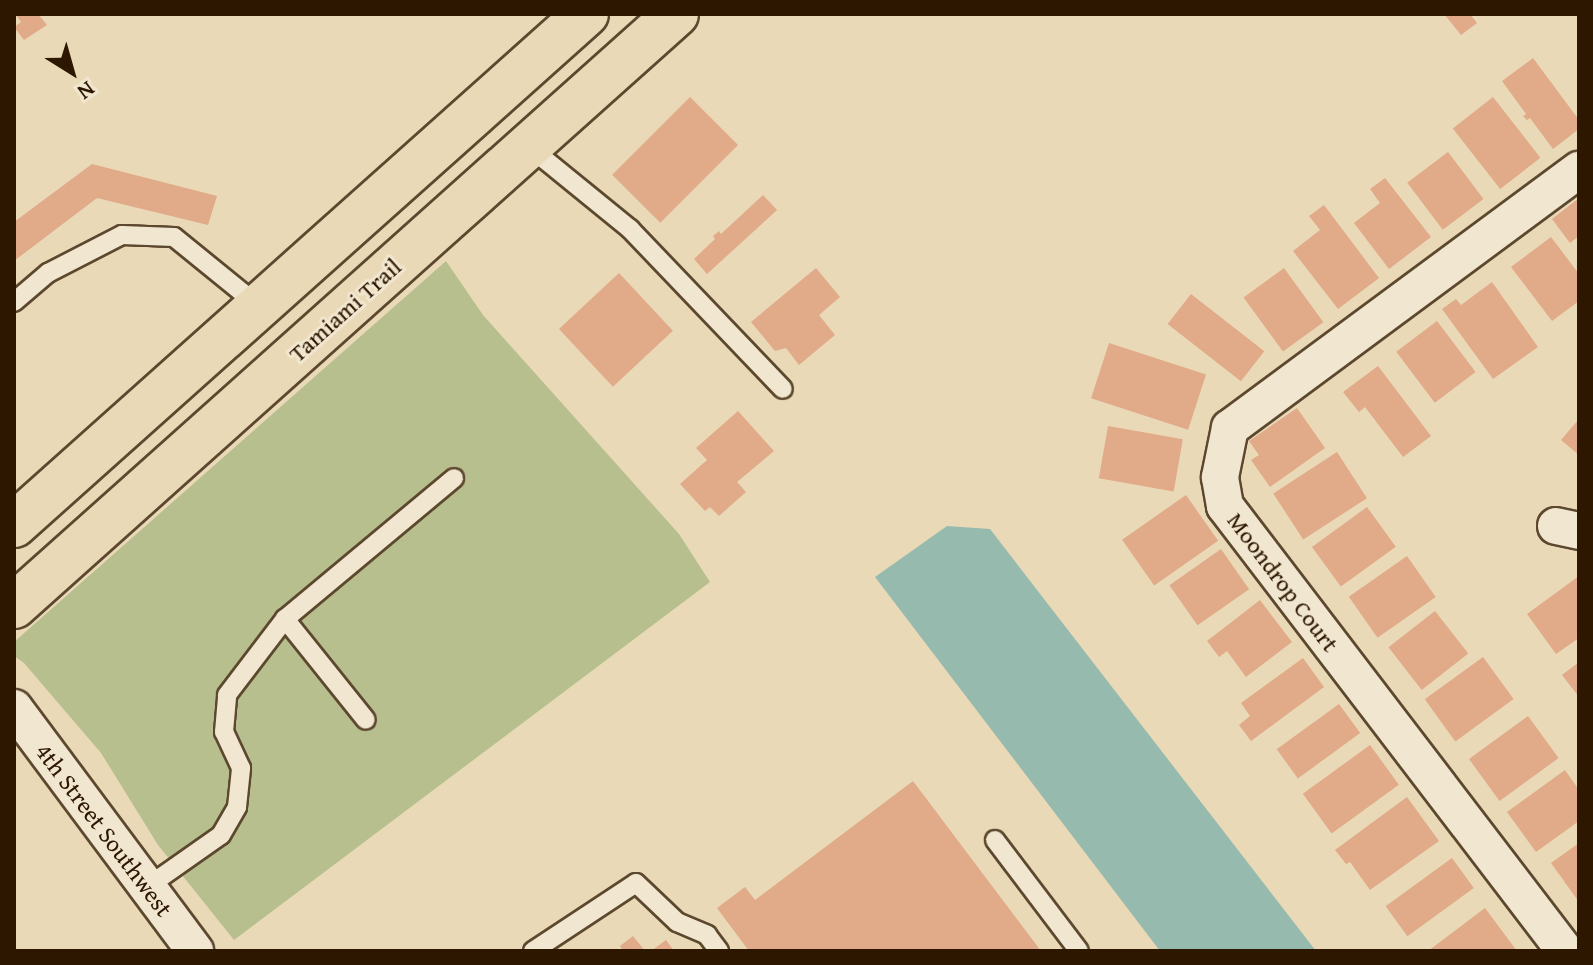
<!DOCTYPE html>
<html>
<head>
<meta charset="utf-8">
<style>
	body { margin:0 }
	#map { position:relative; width:1593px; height:965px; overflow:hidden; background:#e9d9b7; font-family:"Gentium Book Plus",serif }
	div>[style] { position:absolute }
	.green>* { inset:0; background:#b8bf8e }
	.water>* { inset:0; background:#97baaf }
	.building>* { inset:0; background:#e1aa89; transform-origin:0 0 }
	.roads { filter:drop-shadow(2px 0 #5c482e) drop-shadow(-2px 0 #5c482e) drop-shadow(0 2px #5c482e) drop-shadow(0 -2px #5c482e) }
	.lane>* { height:18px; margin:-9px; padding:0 9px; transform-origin:9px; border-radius:9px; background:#f1e6d0 }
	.street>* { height:36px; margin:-18px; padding:0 18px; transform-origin:18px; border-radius:18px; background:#f1e6d0 }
	.primary>* { height:44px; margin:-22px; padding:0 22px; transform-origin:22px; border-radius:22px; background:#e9d9b7 }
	span { translate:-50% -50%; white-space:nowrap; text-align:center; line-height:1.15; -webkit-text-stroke:6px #f1e6d0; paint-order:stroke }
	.street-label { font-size:24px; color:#2d1700 }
	.frame { position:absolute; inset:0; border:16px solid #2d1700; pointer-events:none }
	.north { position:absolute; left:32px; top:32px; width:80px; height:80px; -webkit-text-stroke:6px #f1e6d0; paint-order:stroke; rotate:143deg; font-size:22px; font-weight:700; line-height:32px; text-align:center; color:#2d1700 }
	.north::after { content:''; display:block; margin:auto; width:28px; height:36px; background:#2d1700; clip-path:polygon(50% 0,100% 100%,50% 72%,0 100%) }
</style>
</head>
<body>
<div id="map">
	<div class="green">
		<div style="clip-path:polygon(446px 261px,483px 315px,679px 534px,710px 582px,234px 940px,158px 845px,101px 753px,24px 663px,14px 656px,14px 642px)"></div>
	</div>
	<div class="water">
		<div style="clip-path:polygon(947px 526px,990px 529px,1316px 951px,1160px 951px,875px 577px)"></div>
	</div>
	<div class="building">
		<div style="clip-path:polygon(15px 14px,38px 14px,47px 25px,24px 40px,14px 27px,21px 22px)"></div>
		<div style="clip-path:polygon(1444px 14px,1470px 14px,1477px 23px,1461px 35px)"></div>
		<div style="clip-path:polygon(1533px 58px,1579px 120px,1579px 129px,1553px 149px,1530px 118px,1527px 120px,1523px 116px,1526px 114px,1502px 81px)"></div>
		<div style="left:690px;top:97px;width:68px;height:110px;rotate:45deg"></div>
		<div style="left:1493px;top:97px;width:77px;height:51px;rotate:52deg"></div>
		<div style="left:1448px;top:152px;width:59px;height:51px;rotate:53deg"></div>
		<div style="clip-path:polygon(92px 164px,217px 196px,208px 225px,97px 198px,14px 261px,14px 222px)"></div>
		<div style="clip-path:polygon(1385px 178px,1431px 237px,1389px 269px,1354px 223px,1380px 203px,1370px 189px)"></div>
		<div style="clip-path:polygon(763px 195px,777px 210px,707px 274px,694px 259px,715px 239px,713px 236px,719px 231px,721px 234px)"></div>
		<div style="clip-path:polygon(1579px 198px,1579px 236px,1570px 243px,1552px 219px)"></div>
		<div style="clip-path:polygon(1324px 205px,1379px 278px,1338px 309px,1293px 251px,1320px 230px,1309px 216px)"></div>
		<div style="clip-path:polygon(1551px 237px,1579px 274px,1579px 301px,1552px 321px,1511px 267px)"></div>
		<div style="clip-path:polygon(816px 268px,840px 297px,819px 315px,835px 335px,799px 365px,786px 348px,775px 351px,751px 322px)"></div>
		<div style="left:1284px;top:268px;width:67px;height:50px;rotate:54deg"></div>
		<div style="left:619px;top:273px;width:79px;height:82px;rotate:47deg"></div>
		<div style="clip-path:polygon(1492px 282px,1538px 347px,1493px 379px,1442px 309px,1456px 299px,1461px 305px)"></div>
		<div style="left:1191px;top:294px;width:93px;height:38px;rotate:38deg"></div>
		<div style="left:1437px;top:321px;width:64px;height:51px;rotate:53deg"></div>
		<div style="left:1109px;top:343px;width:102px;height:58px;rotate:18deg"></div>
		<div style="clip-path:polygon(1378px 366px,1431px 436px,1403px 457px,1365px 407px,1359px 412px,1343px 392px)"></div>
		<div style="clip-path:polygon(1297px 408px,1325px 448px,1270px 487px,1251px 460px,1259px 455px,1249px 441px)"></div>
		<div style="clip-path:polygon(738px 411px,774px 451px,737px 482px,746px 492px,719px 516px,710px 507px,705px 511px,680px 484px,707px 460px,696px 448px)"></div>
		<div style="clip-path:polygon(1579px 419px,1579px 455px,1561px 440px)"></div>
		<div style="left:1108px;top:426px;width:76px;height:53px;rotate:10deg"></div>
		<div style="left:1337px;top:452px;width:55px;height:76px;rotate:57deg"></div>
		<div style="left:1186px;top:495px;width:56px;height:78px;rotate:55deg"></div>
		<div style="left:1367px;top:507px;width:49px;height:68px;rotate:54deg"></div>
		<div style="left:1221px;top:549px;width:49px;height:63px;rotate:55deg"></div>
		<div style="left:1407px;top:556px;width:50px;height:71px;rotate:55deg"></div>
		<div style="clip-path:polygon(1579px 576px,1579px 638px,1556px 654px,1527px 614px)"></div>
		<div style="clip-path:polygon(1260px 600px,1292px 642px,1246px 677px,1227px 651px,1219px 657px,1207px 641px)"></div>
		<div style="left:1435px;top:611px;width:54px;height:59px;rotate:52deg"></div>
		<div style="left:1483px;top:657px;width:52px;height:72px;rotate:54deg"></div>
		<div style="clip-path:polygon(1303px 658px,1324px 687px,1251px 741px,1239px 725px,1250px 716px,1241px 703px)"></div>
		<div style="clip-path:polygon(1579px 662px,1579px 697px,1562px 675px)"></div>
		<div style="left:1339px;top:704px;width:36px;height:77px;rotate:54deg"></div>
		<div style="left:1528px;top:716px;width:52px;height:73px;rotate:54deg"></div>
		<div style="left:1370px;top:745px;width:49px;height:83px;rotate:54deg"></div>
		<div style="clip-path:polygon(1565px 770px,1579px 790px,1579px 821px,1536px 852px,1507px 812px)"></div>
		<div style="clip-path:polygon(913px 781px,1041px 951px,749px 951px,717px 908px,745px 887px,755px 900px)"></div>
		<div style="clip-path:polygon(1407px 797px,1439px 841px,1370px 890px,1350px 862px,1346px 864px,1335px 850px)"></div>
		<div style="clip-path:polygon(1579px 843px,1579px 902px,1551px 863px)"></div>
		<div style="left:1452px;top:858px;width:37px;height:82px;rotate:54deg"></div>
		<div style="clip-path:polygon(1485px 908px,1517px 951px,1428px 951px)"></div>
		<div style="clip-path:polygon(633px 936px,645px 951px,623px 951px,620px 946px)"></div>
		<div style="clip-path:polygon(666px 940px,674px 951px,651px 951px)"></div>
	</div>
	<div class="roads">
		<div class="lane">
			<div style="left:528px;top:146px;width:132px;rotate:39.1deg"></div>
			<div style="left:630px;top:229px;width:221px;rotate:46.3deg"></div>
			<div style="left:14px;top:302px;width:45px;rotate:-40.5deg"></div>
			<div style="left:48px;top:273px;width:83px;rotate:-27.2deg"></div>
			<div style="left:122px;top:235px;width:52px;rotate:2.2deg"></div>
			<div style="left:174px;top:237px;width:109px;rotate:39.1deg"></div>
			<div style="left:285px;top:619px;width:129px;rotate:51.3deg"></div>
			<div style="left:995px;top:840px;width:139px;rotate:52.9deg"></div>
			<div style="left:147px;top:887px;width:90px;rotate:-35.1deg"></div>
			<div style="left:221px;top:835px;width:32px;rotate:-60deg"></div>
			<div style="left:237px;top:807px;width:39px;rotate:-84deg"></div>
			<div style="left:241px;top:768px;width:40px;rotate:-115deg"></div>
			<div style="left:224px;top:732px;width:37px;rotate:-85deg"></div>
			<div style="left:227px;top:695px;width:96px;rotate:-52.7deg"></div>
			<div style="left:285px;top:619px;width:220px;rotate:-39.8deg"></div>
			<div style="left:533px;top:951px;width:123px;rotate:-33.4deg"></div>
			<div style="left:636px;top:883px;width:57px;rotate:43.6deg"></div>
			<div style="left:677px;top:922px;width:33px;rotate:23deg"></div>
			<div style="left:707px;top:935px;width:20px;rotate:53deg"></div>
		</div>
		<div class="street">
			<div style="left:1556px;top:526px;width:24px;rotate:12deg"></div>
			<div style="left:14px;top:708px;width:303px;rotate:53.3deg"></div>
			<div style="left:1565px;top:951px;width:560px;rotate:-127.38deg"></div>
			<div style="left:1225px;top:506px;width:29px;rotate:-100deg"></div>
			<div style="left:1220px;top:477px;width:50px;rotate:-78.5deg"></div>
			<div style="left:1230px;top:428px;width:434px;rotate:-36.5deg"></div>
		</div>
		<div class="primary">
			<div style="left:14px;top:525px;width:767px;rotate:-41.78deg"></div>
			<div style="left:14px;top:606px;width:888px;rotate:-41.8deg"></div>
		</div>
	</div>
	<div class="street-label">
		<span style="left:345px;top:310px;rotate:-42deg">Tamiami Trail</span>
		<span style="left:1283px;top:582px;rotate:53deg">Moondrop Court</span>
		<span style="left:104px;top:830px;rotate:53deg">4th Street Southwest</span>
	</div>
	<div class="frame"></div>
	<div class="north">N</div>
</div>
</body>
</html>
